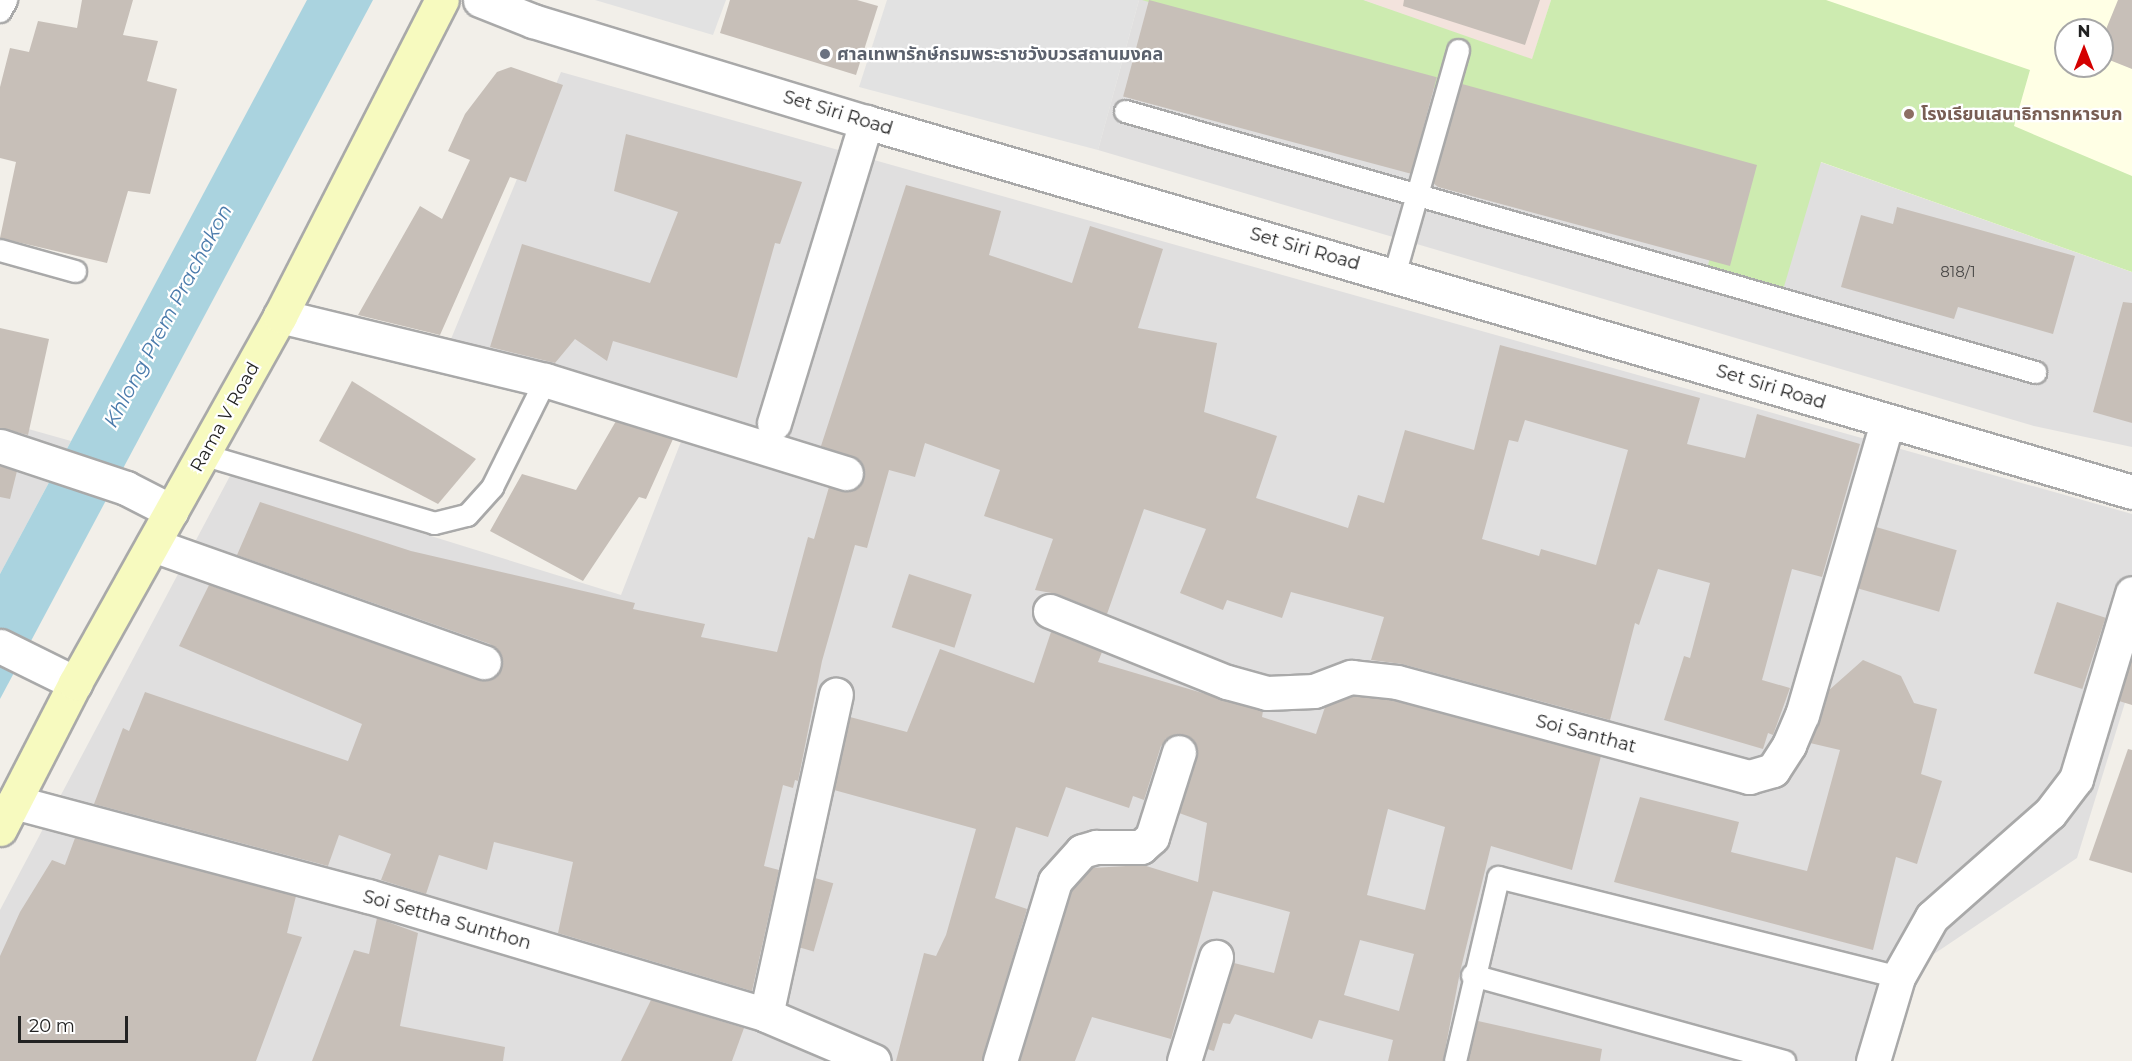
<!DOCTYPE html>
<html>
<head>
<meta charset="utf-8">
<style>
	body { margin:0 }
	#map { position:relative; width:2132px; height:1061px; overflow:hidden; background:#f2efe9; font-family:Montserrat,"Noto Sans Thai",sans-serif }
	div>[style] { position:absolute }
	.residential>* { inset:0; background:#e0dfdf }
	.education>* { inset:0; background:#ffffe5 }
	.military>* { inset:0; background:#f3e3dd }
	.grass>* { inset:0; background:#cdebb0 }
	.parking>* { inset:0; background:#e2e2e2 }
	.water>* { inset:0; background:#aad3df }
	.building>* { inset:0; background:#c7bfb8; transform-origin:0 0 }
	.roads { filter:drop-shadow(2px 0 #a9a9a9) drop-shadow(-2px 0 #a9a9a9) drop-shadow(0 2px #a9a9a9) drop-shadow(0 -2px #a9a9a9) }
	.service>* { height:21px; margin:-10.5px; padding:0 10.5px; transform-origin:10.5px; border-radius:10.5px; background:#fff }
	.minor>* { height:33px; margin:-16.5px; padding:0 16.5px; transform-origin:16.5px; border-radius:16.5px; background:#fff }
	.tertiary>* { height:33px; margin:-16.5px; padding:0 16.5px; transform-origin:16.5px; border-radius:16.5px; background:#fff }
	.secondary>* { height:33px; margin:-16.5px; padding:0 16.5px; transform-origin:16.5px; border-radius:16.5px; background:#f7fabf }
	.dots>* { width:16px; height:16px; translate:-50% -50%; box-sizing:border-box; border:3px solid #fff; border-radius:50% }
	span { translate:-50% -50%; white-space:nowrap; text-align:center; line-height:1.15; -webkit-text-stroke:4.5px #fff; paint-order:stroke }
	.number-label { font-size:15px; color:#4b4948 }
	.number-label span { -webkit-text-stroke-width:0 }
	.worship-label { font-size:18px; color:#5b616d; font-weight:700 }
	.left { translate:0 -50%; text-align:left }
	.street-label { font-size:18px; color:#222 }
	.education-label { font-size:18px; color:#785e54; font-weight:700 }
	.water-label { font-size:20px; color:#4a7aab; font-style:italic }
	.north { position:absolute; left:2054px; top:18px; width:60px; height:60px; box-sizing:border-box; background:#fff; border:2px solid #a7a7a7; border-radius:50%; rotate:0deg; font-size:16px; font-weight:700; line-height:24px; text-align:center; color:#222 }
	.north::after { content:''; display:block; margin:auto; width:21px; height:27px; background:#d40000; clip-path:polygon(50% 0,100% 100%,50% 72%,0 100%) }
	.scale { position:absolute; left:18px; top:1016px; width:110px; height:27px; box-sizing:border-box; border:3px solid #222; border-top:0; padding-left:8px; font-size:18px; line-height:21px; white-space:nowrap; color:#222; -webkit-text-stroke:4px #fff; paint-order:stroke }
</style>
</head>
<body>
<div id="map">
	<div class="residential">
		<div style="clip-path:polygon(1139px 0,1363px 0,2132px 272px,2132px 447px,2034px 426px,1098px 150px)"></div>
		<div style="clip-path:polygon(561px 72px,2132px 514px,2132px 680px,2077px 858px,1922px 962px,1892px 1061px,0 1061px,0 910px,231px 474px,621px 595px,693px 411px,451px 339px)"></div>
		<div style="clip-path:polygon(0 421px,71px 441px,0 574px)"></div>
	</div>
	<div class="education">
		<div style="clip-path:polygon(evenodd,1551px 0,2132px 0,2132px 272px,1532px 60px,1551px 0,2066px 30px,2102px 30px,2102px 66px,2066px 66px,2066px 30px)"></div>
	</div>
	<div class="military">
		<div style="clip-path:polygon(1363px 0,1551px 0,1532px 60px)"></div>
	</div>
	<div class="grass">
		<div style="clip-path:polygon(1142px 0,1363px 0,1532px 59px,1551px 0,1826px 0,2030px 70px,2014px 126px,2132px 176px,2132px 272px,1821px 162px,1783px 290px,1707px 269px,1731px 177px)"></div>
	</div>
	<div class="parking">
		<div style="clip-path:polygon(595px 0,726px 0,713px 35px)"></div>
		<div style="clip-path:polygon(887px 0,1139px 0,1098px 150px,859px 87px)"></div>
	</div>
	<div class="water">
		<div style="clip-path:polygon(307px 0,373px 0,0 699px,0 574px)"></div>
	</div>
	<div class="building">
		<div style="clip-path:polygon(82px 0,133px 0,123px 35px,158px 41px,147px 81px,177px 89px,150px 194px,128px 191px,107px 263px,0 238px,16px 162px,0 158px,0 87px,10px 48px,29px 52px,38px 21px,77px 28px)"></div>
		<div style="clip-path:polygon(730px 0,857px 0,878px 6px,856px 75px,720px 33px)"></div>
		<div style="left:1149px;top:0;width:298px;height:100px;rotate:15deg"></div>
		<div style="clip-path:polygon(1404px 0,1540px 0,1525px 45px,1403px 6px)"></div>
		<div style="clip-path:polygon(2118px 0,2132px 0,2132px 69px,2102px 57px,2102px 39px)"></div>
		<div style="clip-path:polygon(511px 67px,563px 85px,526px 182px,510px 177px,440px 335px,358px 315px,420px 206px,442px 219px,470px 160px,448px 151px,465px 114px,497px 72px)"></div>
		<div style="clip-path:polygon(1462px 84px,1757px 165px,1730px 266px,1438px 187px,1433px 183px)"></div>
		<div style="clip-path:polygon(626px 134px,802px 182px,780px 244px,775px 243px,737px 378px,613px 341px,607px 361px,575px 339px,555px 363px,490px 347px,522px 244px,650px 283px,678px 212px,614px 191px)"></div>
		<div style="clip-path:polygon(evenodd,906px 185px,1001px 211px,989px 255px,1072px 283px,1090px 226px,1163px 249px,1138px 328px,1217px 343px,1204px 412px,1277px 436px,1256px 498px,1348px 528px,1358px 495px,1384px 503px,1405px 430px,1474px 450px,1500px 345px,1700px 398px,1687px 444px,1745px 458px,1757px 414px,1860px 444px,1822px 577px,1792px 569px,1762px 680px,1790px 688px,1773px 735px,1768px 733px,1763px 749px,1664px 720px,1684px 656px,1690px 658px,1710px 583px,1658px 569px,1639px 625px,1635px 623px,1610px 720px,1402px 664px,1371px 660px,1384px 617px,1291px 592px,1282px 618px,1227px 600px,1223px 610px,1180px 593px,1206px 529px,1144px 509px,1107px 614px,1057px 594px,1035px 590px,1053px 539px,984px 516px,1000px 470px,925px 443px,915px 477px,889px 470px,867px 548px,855px 545px,822px 661px,798px 781px,795px 780px,793px 788px,783px 785px,764px 866px,779px 870px,752px 991px,558px 933px,573px 862px,494px 842px,487px 870px,439px 855px,426px 894px,381px 880px,391px 854px,339px 835px,328px 866px,94px 804px,123px 728px,129px 731px,145px 692px,348px 761px,362px 724px,179px 646px,209px 585px,478px 680px,488px 680px,501px 669px,502px 658px,490px 644px,237px 555px,260px 502px,411px 551px,635px 603px,633px 609px,705px 624px,701px 637px,777px 652px,808px 537px,814px 539px,829px 487px,851px 491px,864px 478px,859px 460px,821px 446px,906px 185px,1525px 420px,1628px 450px,1596px 565px,1541px 549px,1539px 556px,1482px 539px,1509px 440px,1518px 442px,1525px 420px)"></div>
		<div style="clip-path:polygon(1897px 207px,2075px 256px,2053px 334px,1958px 307px,1954px 319px,1841px 287px,1861px 215px,1893px 224px)"></div>
		<div style="clip-path:polygon(2123px 302px,2132px 303px,2132px 423px,2093px 412px)"></div>
		<div style="clip-path:polygon(0 328px,49px 339px,28px 435px,0 428px)"></div>
		<div style="clip-path:polygon(352px 381px,476px 459px,438px 504px,319px 441px)"></div>
		<div style="clip-path:polygon(616px 421px,673px 439px,646px 499px,639px 497px,583px 581px,490px 531px,522px 474px,576px 490px)"></div>
		<div style="clip-path:polygon(0 466px,17px 471px,10px 499px,0 497px)"></div>
		<div style="left:1876px;top:527px;width:84px;height:64px;rotate:16deg"></div>
		<div style="left:909px;top:574px;width:66px;height:56px;rotate:18deg"></div>
		<div style="left:2057px;top:602px;width:51px;height:75px;rotate:18deg"></div>
		<div style="clip-path:polygon(evenodd,1051px 632px,1102px 652px,1098px 662px,1263px 711px,1262px 717px,1316px 734px,1325px 707px,1353px 696px,1394px 700px,1601px 756px,1572px 870px,1491px 846px,1460px 972px,1443px 1061px,1388px 1061px,1393px 1040px,1319px 1020px,1312px 1039px,1235px 1014px,1230px 1024px,1223px 1023px,1214px 1051px,1207px 1049px,1234px 963px,1274px 973px,1290px 912px,1213px 891px,1171px 1039px,1092px 1017px,1075px 1061px,1020px 1061px,1072px 890px,1092px 868px,1143px 865px,1198px 882px,1207px 823px,1179px 813px,1197px 749px,1192px 739px,1176px 734px,1161px 746px,1144px 800px,1133px 796px,1129px 808px,1066px 787px,1048px 837px,1016px 827px,995px 898px,1027px 909px,982px 1061px,896px 1061px,924px 953px,936px 956px,946px 935px,976px 829px,834px 790px,850px 717px,907px 732px,940px 649px,1034px 683px,1051px 632px,1388px 809px,1445px 827px,1425px 910px,1367px 895px,1388px 809px,1051px 632px,1360px 940px,1414px 954px,1399px 1011px,1344px 995px,1360px 940px)"></div>
		<div style="clip-path:polygon(2132px 658px,2132px 705px,2119px 701px)"></div>
		<div style="clip-path:polygon(1863px 660px,1901px 676px,1914px 703px,1937px 709px,1921px 774px,1942px 781px,1917px 864px,1896px 857px,1873px 950px,1614px 882px,1640px 797px,1739px 822px,1731px 852px,1807px 871px,1840px 750px,1810px 743px,1828px 691px)"></div>
		<div style="clip-path:polygon(2128px 749px,2132px 750px,2132px 873px,2089px 860px)"></div>
		<div style="clip-path:polygon(75px 838px,296px 896px,287px 933px,302px 937px,256px 1061px,0 1061px,0 956px,20px 912px,52px 860px,65px 865px)"></div>
		<div style="left:815px;top:878px;width:19px;height:71px;rotate:16deg"></div>
		<div style="clip-path:polygon(377px 918px,418px 933px,400px 1026px,505px 1047px,503px 1061px,312px 1061px,354px 950px,369px 954px)"></div>
		<div style="clip-path:polygon(651px 1000px,744px 1028px,732px 1061px,621px 1061px)"></div>
		<div style="clip-path:polygon(1478px 1021px,1602px 1049px,1600px 1061px,1468px 1061px)"></div>
	</div>
	<div class="roads">
		<div class="service">
			<div style="left:0;top:11px;width:13px;rotate:-61deg"></div>
			<div style="left:1125px;top:111px;width:947px;rotate:16deg"></div>
			<div style="left:0;top:250px;width:78px;rotate:15.6deg"></div>
			<div style="left:1394px;top:275px;width:234px;rotate:-74.1deg"></div>
			<div style="left:205px;top:455px;width:239px;rotate:16.5deg"></div>
			<div style="left:434px;top:523px;width:34px;rotate:-14deg"></div>
			<div style="left:467px;top:515px;width:38px;rotate:-48deg"></div>
			<div style="left:492px;top:487px;width:119px;rotate:-63.6deg"></div>
			<div style="left:1472px;top:975px;width:324px;rotate:15.4deg"></div>
			<div style="left:1455px;top:1061px;width:189px;rotate:-76.8deg"></div>
			<div style="left:1498px;top:877px;width:412px;rotate:14deg"></div>
		</div>
		<div class="minor">
			<div style="left:280px;top:316px;width:273px;rotate:13.6deg"></div>
			<div style="left:545px;top:380px;width:315px;rotate:17.2deg"></div>
			<div style="left:774px;top:423px;width:315px;rotate:-73deg"></div>
			<div style="left:0;top:446px;width:133px;rotate:18.4deg"></div>
			<div style="left:126px;top:488px;width:51px;rotate:27.1deg"></div>
			<div style="left:153px;top:545px;width:351px;rotate:19.5deg"></div>
			<div style="left:1050px;top:611px;width:191px;rotate:21.9deg"></div>
			<div style="left:1227px;top:682px;width:41px;rotate:15.4deg"></div>
			<div style="left:1267px;top:693px;width:47px;rotate:-2.4deg"></div>
			<div style="left:1314px;top:691px;width:40px;rotate:-21deg"></div>
			<div style="left:1351px;top:677px;width:46px;rotate:6.2deg"></div>
			<div style="left:1397px;top:682px;width:365px;rotate:15.1deg"></div>
			<div style="left:1749px;top:777px;width:25px;rotate:-16deg"></div>
			<div style="left:1773px;top:770px;width:30px;rotate:-57deg"></div>
			<div style="left:1789px;top:745px;width:33px;rotate:-67deg"></div>
			<div style="left:1802px;top:715px;width:305px;rotate:-73.8deg"></div>
			<div style="left:0;top:646px;width:84px;rotate:26.3deg"></div>
			<div style="left:14px;top:802px;width:366px;rotate:14.9deg"></div>
			<div style="left:368px;top:896px;width:415px;rotate:16.6deg"></div>
			<div style="left:766px;top:1015px;width:117px;rotate:23.1deg"></div>
			<div style="left:766px;top:1015px;width:328px;rotate:-77.7deg"></div>
			<div style="left:1000px;top:1061px;width:188px;rotate:-73deg"></div>
			<div style="left:1055px;top:881px;width:40px;rotate:-48deg"></div>
			<div style="left:1082px;top:851px;width:15px;rotate:-16deg"></div>
			<div style="left:1096px;top:847px;width:45px"></div>
			<div style="left:1141px;top:847px;width:15px;rotate:-42deg"></div>
			<div style="left:1152px;top:837px;width:89px;rotate:-72.4deg"></div>
			<div style="left:1184px;top:1061px;width:109px;rotate:-72.9deg"></div>
			<div style="left:1873px;top:1061px;width:88px;rotate:-73.4deg"></div>
			<div style="left:1898px;top:977px;width:69px;rotate:-60.5deg"></div>
			<div style="left:1932px;top:917px;width:157px;rotate:-41.4deg"></div>
			<div style="left:2050px;top:813px;width:43px;rotate:-52.6deg"></div>
			<div style="left:2076px;top:779px;width:194px;rotate:-73.2deg"></div>
		</div>
		<div class="tertiary">
			<div style="left:480px;top:0;width:57px;rotate:21.6deg"></div>
			<div style="left:533px;top:21px;width:348px;rotate:16.9deg"></div>
			<div style="left:866px;top:122px;width:1319px;rotate:16.29deg"></div>
		</div>
		<div class="secondary">
			<div style="left:0;top:829px;width:164px;rotate:-62.8deg"></div>
			<div style="left:75px;top:683px;width:420px;rotate:-60.8deg"></div>
			<div style="left:280px;top:316px;width:355px;rotate:-62.9deg"></div>
		</div>
	</div>
	<div class="dots">
		<div style="left:825px;top:54px;background:#6b7280"></div>
		<div style="left:1909px;top:114px;background:#8d6e63"></div>
	</div>
	<div class="number-label">
		<span style="left:1958px;top:272px">818/1</span>
	</div>
	<div class="worship-label">
		<span class="left" style="left:837px;top:54px">ศาลเทพารักษ์กรมพระราชวังบวรสถานมงคล</span>
	</div>
	<div class="street-label">
		<span style="left:838px;top:113px;rotate:17deg">Set Siri Road</span>
		<span style="left:1305px;top:249px;rotate:16deg">Set Siri Road</span>
		<span style="left:1771px;top:387px;rotate:17deg">Set Siri Road</span>
		<span style="left:225px;top:417px;rotate:-61deg">Rama V Road</span>
		<span style="left:1586px;top:734px;rotate:15deg">Soi Santhat</span>
		<span style="left:447px;top:920px;rotate:16deg">Soi Settha Sunthon</span>
	</div>
	<div class="education-label">
		<span class="left" style="left:1921px;top:114px">โรงเรียนเสนาธิการทหารบก</span>
	</div>
	<div class="water-label">
		<span style="left:168px;top:316px;rotate:-62deg">Khlong Prem Prachakon</span>
	</div>
	<div class="north">N</div>
	<div class="scale">20 m</div>
</div>
</body>
</html>
